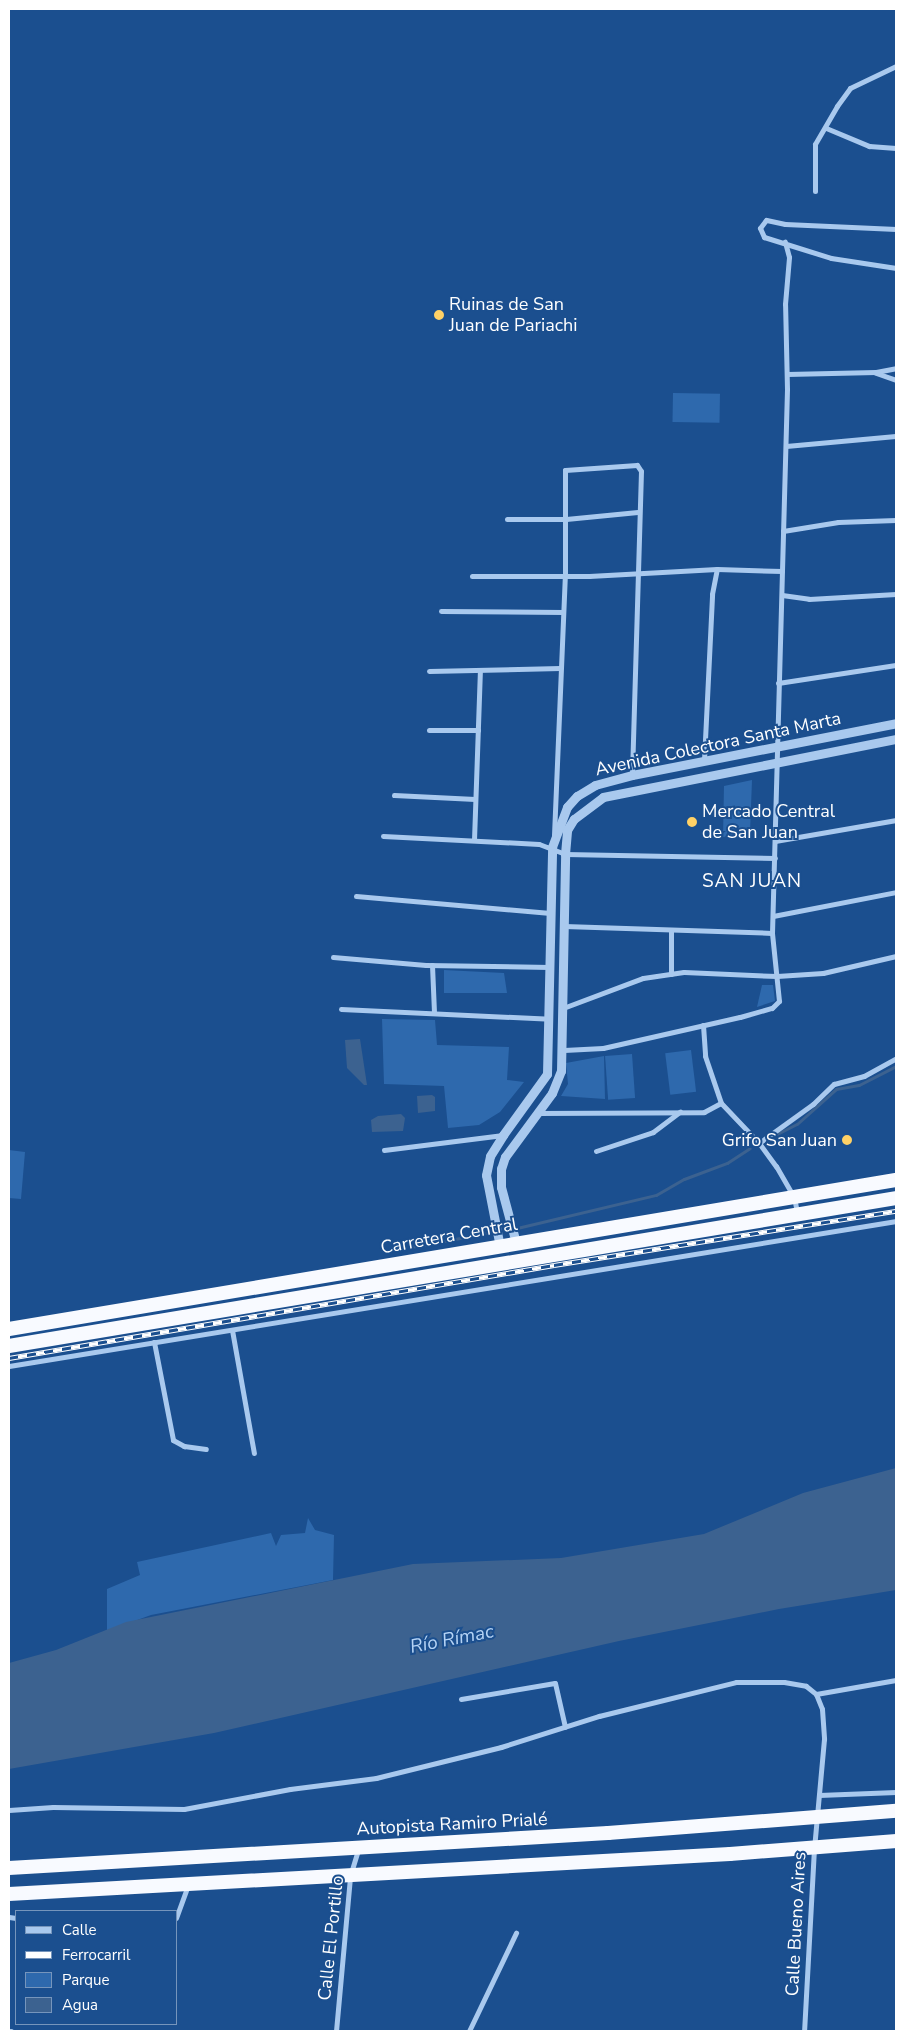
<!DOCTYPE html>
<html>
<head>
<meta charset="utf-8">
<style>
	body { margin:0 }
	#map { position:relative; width:905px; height:2040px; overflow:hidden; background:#1b4f8f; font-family:"Nunito Sans",sans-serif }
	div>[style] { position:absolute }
	.green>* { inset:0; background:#2e69ad; transform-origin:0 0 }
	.water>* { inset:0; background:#3c6290 }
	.stream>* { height:3px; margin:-1.5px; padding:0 1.5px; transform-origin:1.5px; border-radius:1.5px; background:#3c6290 }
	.minor>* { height:5px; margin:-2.5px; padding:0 2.5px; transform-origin:2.5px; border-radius:2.5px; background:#a9c9ee }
	.tertiary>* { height:9px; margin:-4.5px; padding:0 4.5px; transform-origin:4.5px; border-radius:4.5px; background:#a9c9ee }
	.trunk>* { height:14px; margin:-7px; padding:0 7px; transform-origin:7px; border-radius:7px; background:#f8faff }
	.rail>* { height:5px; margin-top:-2.5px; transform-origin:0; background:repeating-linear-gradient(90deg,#1b4f8f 0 9px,#fff 0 18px); box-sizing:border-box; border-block:1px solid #fff }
	.dots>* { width:14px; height:14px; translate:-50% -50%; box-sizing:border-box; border:2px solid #1b4f8f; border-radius:50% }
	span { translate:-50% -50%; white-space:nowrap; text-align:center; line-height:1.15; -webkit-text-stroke:4px #1b4f8f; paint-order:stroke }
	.poi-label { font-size:18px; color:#fff }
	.left { translate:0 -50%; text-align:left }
	.right { translate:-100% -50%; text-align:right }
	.street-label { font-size:18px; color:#fff }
	.neighbourhood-label { font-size:19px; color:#fff; letter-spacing:1px }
	.water-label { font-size:19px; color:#b5d3f5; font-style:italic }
	.frame { position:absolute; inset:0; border:10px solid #fff; pointer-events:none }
	.legend { position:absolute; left:15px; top:1910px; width:162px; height:115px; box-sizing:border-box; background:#1b4f8f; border:1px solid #7695bc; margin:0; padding:6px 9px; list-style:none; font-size:15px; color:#fff }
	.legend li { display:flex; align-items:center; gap:10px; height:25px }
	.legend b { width:25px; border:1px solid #7695bc }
</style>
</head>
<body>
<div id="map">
	<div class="green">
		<div style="left:673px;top:393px;width:47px;height:29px;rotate:1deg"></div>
		<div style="clip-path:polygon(752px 780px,750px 833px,723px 837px,724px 786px)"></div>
		<div style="clip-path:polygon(444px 970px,504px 973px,507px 993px,444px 993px)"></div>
		<div style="clip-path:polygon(762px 985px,773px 985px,775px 1001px,757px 1007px)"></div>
		<div style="clip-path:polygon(382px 1019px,435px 1020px,437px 1045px,509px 1047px,507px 1080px,524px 1082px,500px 1112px,479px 1125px,448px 1128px,444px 1086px,384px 1084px)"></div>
		<div style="left:691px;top:1050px;width:42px;height:26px;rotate:83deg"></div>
		<div style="left:632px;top:1054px;width:44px;height:27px;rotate:86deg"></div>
		<div style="clip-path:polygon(604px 1056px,605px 1099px,561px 1096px,568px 1084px,566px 1063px)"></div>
		<div style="clip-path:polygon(9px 1150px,25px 1152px,21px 1199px,9px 1198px)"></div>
		<div style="clip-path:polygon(308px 1518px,315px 1530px,334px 1535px,333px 1580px,151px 1615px,107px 1631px,107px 1589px,140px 1575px,137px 1562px,271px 1533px,276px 1546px,281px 1535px,305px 1533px)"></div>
	</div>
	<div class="water">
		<div style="clip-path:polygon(360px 1039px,367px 1085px,364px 1085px,347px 1068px,345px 1040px)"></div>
		<div style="clip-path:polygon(432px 1095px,435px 1097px,435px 1111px,418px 1113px,417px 1096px)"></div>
		<div style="clip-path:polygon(401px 1114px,405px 1118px,403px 1131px,372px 1132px,371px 1120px,378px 1116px)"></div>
		<div style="clip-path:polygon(896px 1468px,896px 1590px,779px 1609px,619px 1641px,214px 1733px,9px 1769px,9px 1663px,56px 1650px,126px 1622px,413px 1564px,561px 1558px,704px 1534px,803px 1493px)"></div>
	</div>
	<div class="stream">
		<div style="left:777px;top:1134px;width:22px;rotate:-27deg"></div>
		<div style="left:797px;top:1124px;width:52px;rotate:-41.9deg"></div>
		<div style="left:836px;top:1089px;width:23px;rotate:-10deg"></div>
		<div style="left:859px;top:1085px;width:42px;rotate:-27.2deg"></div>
		<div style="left:517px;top:1228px;width:143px;rotate:-13.4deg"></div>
		<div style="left:656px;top:1195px;width:32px;rotate:-30deg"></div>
		<div style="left:684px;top:1179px;width:46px;rotate:-20.4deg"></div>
		<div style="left:727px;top:1163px;width:27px;rotate:-33deg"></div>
		<div style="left:444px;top:1241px;width:43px;rotate:-10.8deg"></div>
		<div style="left:410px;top:1247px;width:24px;rotate:-9deg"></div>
	</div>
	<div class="minor">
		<div style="left:826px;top:128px;width:47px;rotate:22.7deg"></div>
		<div style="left:869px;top:146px;width:27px;rotate:4deg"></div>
		<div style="left:815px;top:191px;width:47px;rotate:-90deg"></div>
		<div style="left:815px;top:144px;width:44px;rotate:-59.9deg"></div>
		<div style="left:837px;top:106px;width:22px;rotate:-54deg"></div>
		<div style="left:850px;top:88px;width:51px;rotate:-25.6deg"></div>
		<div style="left:896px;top:229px;width:111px;rotate:-177.4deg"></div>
		<div style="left:785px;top:224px;width:19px;rotate:-168deg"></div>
		<div style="left:766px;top:220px;width:10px;rotate:127deg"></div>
		<div style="left:760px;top:228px;width:10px;rotate:66deg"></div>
		<div style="left:764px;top:237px;width:70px;rotate:17.4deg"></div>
		<div style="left:831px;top:258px;width:66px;rotate:8.7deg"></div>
		<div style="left:876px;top:373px;width:21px;rotate:19deg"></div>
		<div style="left:787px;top:374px;width:89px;rotate:-1.3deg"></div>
		<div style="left:876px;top:372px;width:20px;rotate:-11deg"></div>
		<div style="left:786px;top:446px;width:110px;rotate:-5.2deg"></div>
		<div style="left:507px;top:519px;width:59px"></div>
		<div style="left:566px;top:519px;width:72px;rotate:-5.6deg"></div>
		<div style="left:783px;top:531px;width:56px;rotate:-9.3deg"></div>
		<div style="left:838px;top:522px;width:58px;rotate:-2deg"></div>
		<div style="left:472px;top:576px;width:117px"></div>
		<div style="left:589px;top:576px;width:128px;rotate:-3.1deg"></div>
		<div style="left:717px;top:569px;width:65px;rotate:1.8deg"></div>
		<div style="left:782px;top:595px;width:27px;rotate:8deg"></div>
		<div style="left:809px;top:599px;width:87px;rotate:-3.3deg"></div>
		<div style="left:441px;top:611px;width:122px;rotate:0.5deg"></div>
		<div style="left:429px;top:671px;width:131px;rotate:-1.3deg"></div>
		<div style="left:778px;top:683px;width:119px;rotate:-8.7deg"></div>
		<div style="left:429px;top:730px;width:49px"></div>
		<div style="left:704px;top:760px;width:166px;rotate:-87.2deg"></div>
		<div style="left:712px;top:594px;width:25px;rotate:-79deg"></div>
		<div style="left:394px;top:795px;width:81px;rotate:2.8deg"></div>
		<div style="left:554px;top:835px;width:259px;rotate:-87.6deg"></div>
		<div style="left:565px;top:576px;width:106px;rotate:-90deg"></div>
		<div style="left:565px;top:470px;width:72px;rotate:-4deg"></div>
		<div style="left:637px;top:465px;width:7px;rotate:56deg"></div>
		<div style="left:641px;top:471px;width:304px;rotate:91.7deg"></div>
		<div style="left:383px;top:836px;width:156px;rotate:2.9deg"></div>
		<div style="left:539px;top:844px;width:28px;rotate:21deg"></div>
		<div style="left:565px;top:854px;width:210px;rotate:1.1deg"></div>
		<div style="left:474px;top:840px;width:168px;rotate:-88deg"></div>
		<div style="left:775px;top:841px;width:123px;rotate:-9.8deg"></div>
		<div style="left:356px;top:896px;width:195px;rotate:5deg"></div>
		<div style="left:773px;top:916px;width:125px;rotate:-11deg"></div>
		<div style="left:564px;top:926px;width:208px;rotate:1.9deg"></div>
		<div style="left:333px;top:957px;width:93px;rotate:4.9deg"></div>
		<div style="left:426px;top:965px;width:124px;rotate:0.9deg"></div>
		<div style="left:432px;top:965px;width:47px;rotate:87.6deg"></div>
		<div style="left:671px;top:974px;width:43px;rotate:-90deg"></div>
		<div style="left:563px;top:1008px;width:85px;rotate:-20.6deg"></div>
		<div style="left:643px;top:978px;width:41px;rotate:-8.3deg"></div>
		<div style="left:684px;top:972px;width:93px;rotate:2.5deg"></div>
		<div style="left:777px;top:976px;width:46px;rotate:-3.7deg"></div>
		<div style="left:823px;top:973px;width:75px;rotate:-13.1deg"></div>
		<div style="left:341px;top:1009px;width:209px;rotate:2.7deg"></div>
		<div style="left:703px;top:1025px;width:31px;rotate:86deg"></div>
		<div style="left:705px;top:1056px;width:50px;rotate:71.2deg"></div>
		<div style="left:564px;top:1050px;width:39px;rotate:-3deg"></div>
		<div style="left:603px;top:1048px;width:140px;rotate:-12.8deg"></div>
		<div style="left:740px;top:1017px;width:33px;rotate:-16deg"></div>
		<div style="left:772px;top:1008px;width:10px;rotate:-45deg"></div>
		<div style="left:779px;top:1001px;width:68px;rotate:-95.9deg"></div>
		<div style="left:772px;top:933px;width:544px;rotate:-88.42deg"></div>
		<div style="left:787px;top:389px;width:85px;rotate:-91.3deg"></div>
		<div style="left:785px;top:304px;width:47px;rotate:-85.1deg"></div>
		<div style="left:789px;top:257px;width:16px;rotate:-105deg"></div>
		<div style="left:538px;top:1113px;width:166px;rotate:-0.3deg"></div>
		<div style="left:704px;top:1112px;width:19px;rotate:-28deg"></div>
		<div style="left:721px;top:1103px;width:55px;rotate:46.5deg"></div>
		<div style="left:759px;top:1143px;width:29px;rotate:54deg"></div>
		<div style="left:776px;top:1166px;width:36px;rotate:60deg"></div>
		<div style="left:794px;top:1197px;width:16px;rotate:79deg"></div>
		<div style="left:759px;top:1143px;width:67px;rotate:-35.8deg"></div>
		<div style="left:813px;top:1104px;width:29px;rotate:-44deg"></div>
		<div style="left:834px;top:1084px;width:31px;rotate:-15deg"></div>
		<div style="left:864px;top:1076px;width:37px;rotate:-29deg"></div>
		<div style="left:384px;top:1150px;width:120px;rotate:-7.2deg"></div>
		<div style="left:596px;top:1151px;width:60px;rotate:-18.4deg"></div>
		<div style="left:653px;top:1132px;width:34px;rotate:-37deg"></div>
		<div style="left:232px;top:1330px;width:125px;rotate:79.9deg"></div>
		<div style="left:154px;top:1342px;width:100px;rotate:79deg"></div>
		<div style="left:173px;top:1440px;width:13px;rotate:29deg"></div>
		<div style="left:184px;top:1446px;width:22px;rotate:8deg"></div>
		<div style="left:9px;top:1366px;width:899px;rotate:-9.28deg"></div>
		<div style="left:816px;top:1694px;width:81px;rotate:-9.9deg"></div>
		<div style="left:461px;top:1699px;width:95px;rotate:-9.7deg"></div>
		<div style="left:555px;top:1683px;width:45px;rotate:77.2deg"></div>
		<div style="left:819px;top:1795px;width:77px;rotate:-2.2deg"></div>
		<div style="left:9px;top:1810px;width:44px;rotate:-3.9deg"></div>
		<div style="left:53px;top:1807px;width:131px;rotate:0.9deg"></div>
		<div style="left:184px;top:1809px;width:108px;rotate:-10.7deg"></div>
		<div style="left:290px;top:1789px;width:87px;rotate:-7.3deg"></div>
		<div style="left:376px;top:1778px;width:129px;rotate:-13.9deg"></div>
		<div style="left:501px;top:1747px;width:103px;rotate:-17.6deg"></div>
		<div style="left:599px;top:1716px;width:141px;rotate:-13.9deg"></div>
		<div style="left:736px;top:1682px;width:48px"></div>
		<div style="left:784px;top:1682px;width:22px;rotate:10deg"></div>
		<div style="left:806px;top:1686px;width:13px;rotate:39deg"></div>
		<div style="left:816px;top:1694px;width:16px;rotate:68deg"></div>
		<div style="left:822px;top:1709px;width:30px;rotate:86deg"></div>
		<div style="left:824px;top:1739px;width:109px;rotate:95.2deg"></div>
		<div style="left:814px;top:1848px;width:183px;rotate:93.1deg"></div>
		<div style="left:9px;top:1917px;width:7px;rotate:8deg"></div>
		<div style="left:176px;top:1918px;width:35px;rotate:-70deg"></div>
		<div style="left:9px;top:2031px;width:2px"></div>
		<div style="left:336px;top:2031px;width:156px;rotate:-84.8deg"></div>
		<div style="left:350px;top:1876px;width:28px;rotate:-73deg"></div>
		<div style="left:469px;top:2031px;width:109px;rotate:-64.4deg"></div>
	</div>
	<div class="tertiary">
		<div style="left:516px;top:1243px;width:58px;rotate:-105deg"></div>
		<div style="left:501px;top:1187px;width:18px;rotate:-90deg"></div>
		<div style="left:501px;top:1169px;width:13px;rotate:-72deg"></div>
		<div style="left:505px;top:1157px;width:79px;rotate:-53.7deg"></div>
		<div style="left:552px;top:1093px;width:24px;rotate:-68deg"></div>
		<div style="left:561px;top:1071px;width:217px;rotate:-88.9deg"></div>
		<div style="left:565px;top:854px;width:24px;rotate:-85deg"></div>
		<div style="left:567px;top:830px;width:13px;rotate:-58deg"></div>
		<div style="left:574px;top:819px;width:36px;rotate:-37deg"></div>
		<div style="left:603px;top:797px;width:299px;rotate:-11.2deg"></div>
		<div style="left:500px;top:1247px;width:73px;rotate:-101deg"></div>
		<div style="left:486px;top:1175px;width:19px;rotate:-78deg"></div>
		<div style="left:490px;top:1156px;width:25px;rotate:-58deg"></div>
		<div style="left:503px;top:1135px;width:75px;rotate:-54.2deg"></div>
		<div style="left:547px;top:1074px;width:227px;rotate:-88.7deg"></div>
		<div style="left:552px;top:847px;width:43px;rotate:-69.4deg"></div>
		<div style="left:567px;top:807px;width:15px;rotate:-48deg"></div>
		<div style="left:577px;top:796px;width:21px;rotate:-31deg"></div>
		<div style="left:595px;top:785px;width:38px;rotate:-15deg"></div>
		<div style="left:632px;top:775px;width:269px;rotate:-11.1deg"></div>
	</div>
	<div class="trunk">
		<div style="left:9px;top:1329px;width:899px;rotate:-9.54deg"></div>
		<div style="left:9px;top:1346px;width:899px;rotate:-9.47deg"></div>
		<div style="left:9px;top:1868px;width:600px;rotate:-3.34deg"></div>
		<div style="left:608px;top:1833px;width:289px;rotate:-4.4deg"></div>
		<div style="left:9px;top:1894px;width:722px;rotate:-3.18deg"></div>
		<div style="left:730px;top:1854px;width:167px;rotate:-4.5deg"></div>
	</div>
	<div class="rail">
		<div style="left:9px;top:1358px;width:553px;rotate:-9.68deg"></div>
		<div style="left:554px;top:1265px;width:346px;rotate:-9deg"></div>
	</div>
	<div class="dots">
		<div style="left:439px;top:315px;background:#ffd166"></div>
		<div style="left:692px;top:822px;background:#ffd166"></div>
		<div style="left:847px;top:1140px;background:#ffd166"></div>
	</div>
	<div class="poi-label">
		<span class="left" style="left:449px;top:315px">Ruinas de San<br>Juan de Pariachi</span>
		<span class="left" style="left:702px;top:822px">Mercado Central<br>de San Juan</span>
		<span class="right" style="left:837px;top:1140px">Grifo San Juan</span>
	</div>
	<div class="street-label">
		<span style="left:718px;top:744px;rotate:-12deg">Avenida Colectora Santa Marta</span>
		<span style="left:449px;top:1236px;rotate:-10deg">Carretera Central</span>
		<span style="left:452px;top:1824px;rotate:-3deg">Autopista Ramiro Prialé</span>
		<span style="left:796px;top:1924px;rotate:-87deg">Calle Bueno Aires</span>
		<span style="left:331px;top:1938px;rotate:-84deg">Calle El Portillo</span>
	</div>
	<div class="neighbourhood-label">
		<span style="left:752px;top:882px">SAN JUAN</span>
	</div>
	<div class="water-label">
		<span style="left:452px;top:1640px;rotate:-11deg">Río Rímac</span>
	</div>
	<div class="frame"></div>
	<ul class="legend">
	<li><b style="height:6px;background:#a9c9ee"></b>Calle</li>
	<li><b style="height:6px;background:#fff"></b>Ferrocarril</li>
	<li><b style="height:14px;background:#2e69ad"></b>Parque</li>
	<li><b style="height:14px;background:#3c6290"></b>Agua</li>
	</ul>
</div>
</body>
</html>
